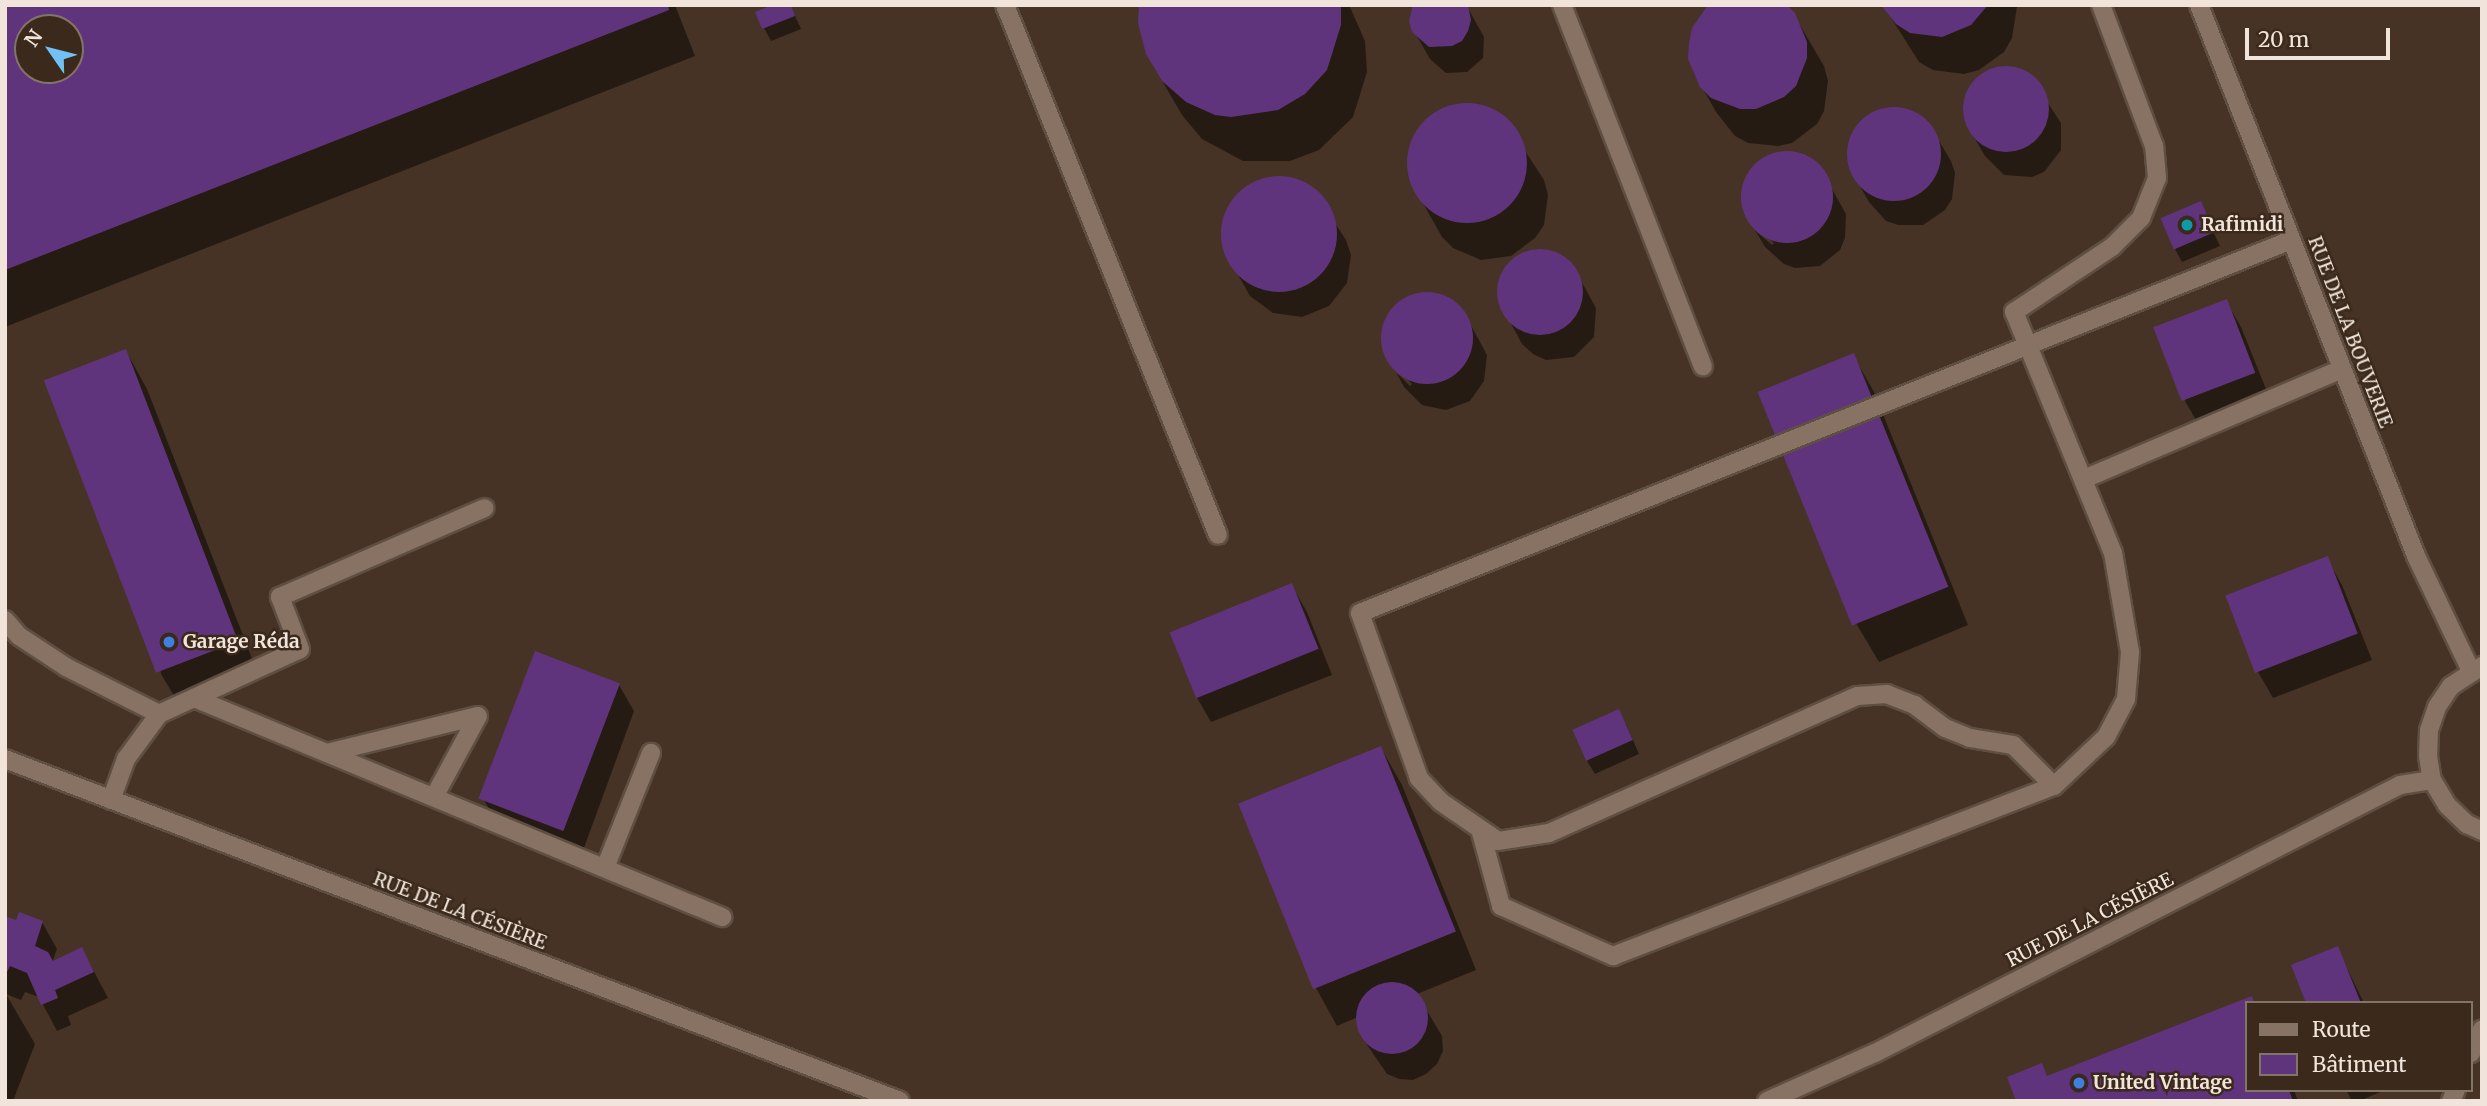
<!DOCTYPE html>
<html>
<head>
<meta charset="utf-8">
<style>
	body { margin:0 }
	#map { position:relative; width:2487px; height:1106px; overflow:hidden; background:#463325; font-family:Merriweather,serif }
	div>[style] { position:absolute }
	.shadow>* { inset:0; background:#0007 }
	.building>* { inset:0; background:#60347d; transform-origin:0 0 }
	.round { border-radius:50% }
	.roads { filter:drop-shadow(2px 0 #5f4f43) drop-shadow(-2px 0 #5f4f43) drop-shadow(0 2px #5f4f43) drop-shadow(0 -2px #5f4f43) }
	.lane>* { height:18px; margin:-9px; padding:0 9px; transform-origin:9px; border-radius:9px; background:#887263 }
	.street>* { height:18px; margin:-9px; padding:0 9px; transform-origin:9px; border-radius:9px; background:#887263 }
	.dots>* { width:19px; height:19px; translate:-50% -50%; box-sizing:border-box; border:4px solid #3b291b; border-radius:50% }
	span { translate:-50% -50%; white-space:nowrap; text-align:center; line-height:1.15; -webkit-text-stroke:5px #3b291b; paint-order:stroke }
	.poi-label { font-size:19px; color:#f0e4db; font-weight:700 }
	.left { translate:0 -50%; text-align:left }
	.street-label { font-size:19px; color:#f0e4db }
	.frame { position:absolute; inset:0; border:7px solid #f0e4db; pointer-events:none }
	.legend { position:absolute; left:2245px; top:1001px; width:228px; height:91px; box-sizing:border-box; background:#3b291b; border:2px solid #837468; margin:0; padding:9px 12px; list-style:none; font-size:21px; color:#f0e4db }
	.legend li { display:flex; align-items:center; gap:14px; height:35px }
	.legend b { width:35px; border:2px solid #837468 }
	.north { position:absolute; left:14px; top:14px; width:70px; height:70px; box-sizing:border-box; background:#3b291b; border:2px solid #837468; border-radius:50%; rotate:305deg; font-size:19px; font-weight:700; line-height:28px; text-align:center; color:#f0e4db }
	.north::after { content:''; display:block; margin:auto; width:24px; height:32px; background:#71c1f5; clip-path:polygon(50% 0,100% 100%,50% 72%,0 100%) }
	.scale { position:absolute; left:2245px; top:28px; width:145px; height:32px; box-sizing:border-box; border:4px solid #f0e4db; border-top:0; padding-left:9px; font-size:21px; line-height:24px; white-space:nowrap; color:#f0e4db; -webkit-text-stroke:5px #3b291b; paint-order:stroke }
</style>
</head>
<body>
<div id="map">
	<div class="shadow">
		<div style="clip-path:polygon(evenodd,5px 5px,675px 5px,695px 56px,5px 327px,5px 5px,28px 28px,70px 28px,70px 70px,28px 70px,28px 28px)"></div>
		<div style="clip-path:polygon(790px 5px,801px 29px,771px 41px,764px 28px)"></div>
		<div style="clip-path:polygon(1142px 5px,1349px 5px,1365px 41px,1367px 72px,1353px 117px,1319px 150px,1290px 161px,1243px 161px,1202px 139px,1182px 115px,1154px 67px)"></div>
		<div style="clip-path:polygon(1883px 5px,2016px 5px,2017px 7px,2012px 38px,2004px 52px,1979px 70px,1964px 74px,1933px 70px,1919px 62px)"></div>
		<div style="clip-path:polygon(1469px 10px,1484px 37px,1483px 58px,1467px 72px,1446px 73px,1430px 59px,1414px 31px)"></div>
		<div style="clip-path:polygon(1794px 15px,1824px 66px,1828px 81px,1824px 111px,1817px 124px,1792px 143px,1778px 146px,1748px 143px,1735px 136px,1716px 112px,1694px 73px,1690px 59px)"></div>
		<div style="clip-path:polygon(2016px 68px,2029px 74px,2061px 123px,2061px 150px,2044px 172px,2032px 177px,2004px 175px,1985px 156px,1969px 129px,1965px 102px,1969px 89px,1989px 71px)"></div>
		<div style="clip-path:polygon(1460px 104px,1475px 104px,1503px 117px,1544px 180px,1548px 195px,1544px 225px,1535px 238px,1511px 256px,1481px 260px,1453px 248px,1442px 237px,1420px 198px,1409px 170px,1413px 139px,1421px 126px,1445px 108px)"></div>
		<div style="clip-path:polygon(1879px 110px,1906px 110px,1917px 115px,1935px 134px,1951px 161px,1955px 173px,1952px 199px,1945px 210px,1923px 225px,1898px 225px,1886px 221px,1869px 202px,1853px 174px,1849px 149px,1852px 136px,1868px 116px)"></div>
		<div style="clip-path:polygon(evenodd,1796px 153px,1818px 164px,1846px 214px,1845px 238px,1840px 250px,1820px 266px,1795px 268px,1784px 264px,1765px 247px,1749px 220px,1743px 195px,1745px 183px,1760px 162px,1771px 156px,1796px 153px,1757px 227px,1774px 243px,1772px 245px,1757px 232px,1757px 227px)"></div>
		<div style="clip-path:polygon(1286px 178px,1313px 189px,1346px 240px,1351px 255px,1347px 283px,1329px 306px,1302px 317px,1273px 313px,1250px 296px,1227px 255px,1223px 226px,1234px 200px,1258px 182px)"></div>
		<div style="clip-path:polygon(2200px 204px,2220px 246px,2182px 262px,2175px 249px)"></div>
		<div style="clip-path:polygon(1536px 251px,1563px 258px,1574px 268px,1596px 308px,1594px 337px,1574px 357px,1546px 360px,1533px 354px,1522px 344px,1500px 303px,1498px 289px,1502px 275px,1511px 264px)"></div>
		<div style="clip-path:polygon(evenodd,1424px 293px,1448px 298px,1466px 316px,1487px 355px,1484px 381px,1470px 401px,1446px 410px,1422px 405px,1404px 387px,1383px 348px,1385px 323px,1400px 302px,1424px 293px,1396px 367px,1412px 384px,1410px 386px,1396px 372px,1396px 367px)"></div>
		<div style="clip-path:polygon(2226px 301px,2241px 327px,2270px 399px,2200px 427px,2185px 401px)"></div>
		<div style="clip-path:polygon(126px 351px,147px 389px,260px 679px,183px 711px,161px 674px)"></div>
		<div style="clip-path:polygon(1853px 355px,1874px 392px,1968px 625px,1879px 662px,1857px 625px,1761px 395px)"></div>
		<div style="clip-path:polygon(2327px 559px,2342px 585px,2372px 660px,2273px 698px,2258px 672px)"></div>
		<div style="clip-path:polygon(1292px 586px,1307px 612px,1332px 675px,1211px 722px,1196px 696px)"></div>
		<div style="clip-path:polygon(619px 685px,634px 711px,581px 856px,498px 825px,483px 798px)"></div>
		<div style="clip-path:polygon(1626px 724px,1639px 754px,1595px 774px,1587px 761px)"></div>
		<div style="clip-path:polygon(1381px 748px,1402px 785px,1476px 970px,1417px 994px,1442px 1036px,1443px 1051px,1437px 1064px,1426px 1074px,1413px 1080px,1399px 1079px,1387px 1074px,1361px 1036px,1358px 1017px,1337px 1026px,1316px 988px)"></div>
		<div style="clip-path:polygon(5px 918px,17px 922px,42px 922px,57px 949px,52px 963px,82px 949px,108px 998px,68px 1016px,71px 1025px,57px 1031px,39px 997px,25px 992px,21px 1000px,6px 994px,35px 1044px,13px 1101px,5px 1101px)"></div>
		<div style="clip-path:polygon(2337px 948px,2364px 1003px,2308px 1003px)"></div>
		<div style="clip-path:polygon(2247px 1003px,2247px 1090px,2294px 1090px,2298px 1101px,2018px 1101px,2041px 1065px,2048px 1078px)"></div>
		<div style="clip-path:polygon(2346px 1090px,2385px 1090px,2359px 1101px,2352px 1101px)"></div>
	</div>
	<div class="building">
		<div style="clip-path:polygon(evenodd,5px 5px,668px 5px,669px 10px,5px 270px,5px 5px,28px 28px,70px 28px,70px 70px,28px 70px,28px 28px)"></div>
		<div style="clip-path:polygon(773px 5px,791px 5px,795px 16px,762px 29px,755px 12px)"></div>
		<div style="clip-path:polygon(1139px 5px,1341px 5px,1341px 25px,1327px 70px,1305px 94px,1278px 110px,1231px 117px,1215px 115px,1186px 102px,1162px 81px,1146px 54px,1138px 23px)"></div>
		<div style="clip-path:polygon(1413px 5px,1468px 5px,1471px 20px,1468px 31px,1462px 41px,1452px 46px,1429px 47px,1412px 32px,1409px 21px)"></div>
		<div style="clip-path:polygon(1708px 5px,1787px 5px,1795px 13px,1807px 42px,1807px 58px,1796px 86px,1784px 97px,1756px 109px,1740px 109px,1711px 98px,1700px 87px,1688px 59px,1689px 43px,1692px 28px)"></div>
		<div style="clip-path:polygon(1881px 5px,1988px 5px,1971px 25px,1942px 37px,1910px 33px,1896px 24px)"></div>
		<div class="round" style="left:1963px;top:66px;width:86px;height:86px"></div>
		<div class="round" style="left:1407px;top:103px;width:120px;height:120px"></div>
		<div class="round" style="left:1847px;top:107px;width:94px;height:94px"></div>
		<div class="round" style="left:1741px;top:151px;width:92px;height:92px"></div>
		<div class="round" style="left:1221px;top:176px;width:116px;height:116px"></div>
		<div style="left:2201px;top:201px;width:34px;height:44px;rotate:67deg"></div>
		<div class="round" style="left:1497px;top:249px;width:86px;height:86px"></div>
		<div class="round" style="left:1381px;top:292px;width:92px;height:92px"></div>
		<div style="left:2227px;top:299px;width:79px;height:79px;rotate:69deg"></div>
		<div style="left:126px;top:349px;width:313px;height:88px;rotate:69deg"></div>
		<div style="left:1854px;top:353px;width:252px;height:104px;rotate:68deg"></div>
		<div style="left:2328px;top:556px;width:83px;height:110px;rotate:69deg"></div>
		<div style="left:1292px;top:583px;width:71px;height:132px;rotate:68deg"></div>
		<div style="left:535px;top:651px;width:91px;height:158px;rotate:21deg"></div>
		<div style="left:1619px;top:709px;width:34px;height:51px;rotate:66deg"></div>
		<div style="left:1381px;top:746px;width:200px;height:154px;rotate:68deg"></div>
		<div style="clip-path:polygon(19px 912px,43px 921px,35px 946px,48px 952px,53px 961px,82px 947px,94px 972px,55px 990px,58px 998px,41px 1005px,27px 973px,10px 966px,5px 976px,5px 916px,16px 920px)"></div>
		<div style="clip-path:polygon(2338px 946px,2361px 1003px,2306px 1003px,2291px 965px)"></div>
		<div class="round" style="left:1356px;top:982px;width:72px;height:72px"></div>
		<div style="clip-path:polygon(2252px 996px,2254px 1003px,2247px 1003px,2247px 1090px,2289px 1090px,2293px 1101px,2016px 1101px,2007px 1077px,2042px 1063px,2047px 1076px)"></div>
	</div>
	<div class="roads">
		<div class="lane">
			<div style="left:1005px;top:5px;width:571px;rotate:68.11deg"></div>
			<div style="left:1562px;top:5px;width:388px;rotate:68.7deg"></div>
			<div style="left:2084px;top:479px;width:280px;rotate:-23.1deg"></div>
			<div style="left:5px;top:620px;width:21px;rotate:49deg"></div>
			<div style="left:19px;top:636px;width:56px;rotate:33.4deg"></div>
			<div style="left:66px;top:667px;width:104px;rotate:26.8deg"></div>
			<div style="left:159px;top:714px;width:155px;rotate:-24.7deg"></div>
			<div style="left:300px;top:649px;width:56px;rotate:-111deg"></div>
			<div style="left:280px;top:597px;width:223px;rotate:-23.5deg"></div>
			<div style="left:194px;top:698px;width:572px;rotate:22.53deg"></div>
			<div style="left:327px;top:753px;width:155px;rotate:-13.8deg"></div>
			<div style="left:2054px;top:786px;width:58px;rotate:-135deg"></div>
			<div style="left:2013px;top:745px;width:44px;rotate:-170.8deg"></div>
			<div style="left:1970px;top:738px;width:27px;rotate:-158deg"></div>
			<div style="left:1945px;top:728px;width:38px;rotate:-143deg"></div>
			<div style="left:1915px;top:705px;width:30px;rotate:-159deg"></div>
			<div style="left:1887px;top:694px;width:30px;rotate:176deg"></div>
			<div style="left:1857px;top:696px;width:337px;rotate:156deg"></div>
			<div style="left:1549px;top:833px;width:52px;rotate:171.1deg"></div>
			<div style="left:1498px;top:841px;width:69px;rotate:-145.6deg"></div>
			<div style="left:1441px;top:802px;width:33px;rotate:-133deg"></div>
			<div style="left:1419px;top:778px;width:175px;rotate:-109.7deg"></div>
			<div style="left:1360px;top:613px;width:1003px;rotate:-21.83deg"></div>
			<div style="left:434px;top:797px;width:92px;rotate:-61.5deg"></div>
			<div style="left:111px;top:800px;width:44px;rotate:-69.9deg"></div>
			<div style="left:126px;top:759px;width:56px;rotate:-53.7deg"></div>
			<div style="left:1480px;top:829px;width:80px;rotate:74.7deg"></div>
			<div style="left:1501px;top:906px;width:123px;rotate:24.1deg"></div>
			<div style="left:1613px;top:956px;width:473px;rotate:-21.1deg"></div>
			<div style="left:2054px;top:786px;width:71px;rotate:-43.3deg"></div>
			<div style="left:2106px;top:737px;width:43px;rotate:-62.2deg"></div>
			<div style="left:2126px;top:699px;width:47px;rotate:-85.1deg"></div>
			<div style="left:2130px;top:652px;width:100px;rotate:-99.7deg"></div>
			<div style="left:2113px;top:553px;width:261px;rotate:-112.3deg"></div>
			<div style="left:2014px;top:312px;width:118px;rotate:-33.6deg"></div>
			<div style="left:2112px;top:247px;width:41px;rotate:-45deg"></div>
			<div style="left:2141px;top:218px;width:43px;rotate:-68.2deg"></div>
			<div style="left:2157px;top:178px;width:32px;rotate:-95deg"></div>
			<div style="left:2154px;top:146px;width:151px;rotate:-110.6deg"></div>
			<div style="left:605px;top:868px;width:124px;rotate:-68.2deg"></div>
		</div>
		<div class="street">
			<div style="left:2199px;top:5px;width:592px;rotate:68.5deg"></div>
			<div style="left:2416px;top:556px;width:127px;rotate:64.4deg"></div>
			<div style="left:2482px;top:666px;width:37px;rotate:147deg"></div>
			<div style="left:2451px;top:686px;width:25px;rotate:124deg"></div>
			<div style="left:2437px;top:707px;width:24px;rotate:109deg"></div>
			<div style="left:2429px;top:730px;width:26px;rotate:92deg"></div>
			<div style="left:2428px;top:756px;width:24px;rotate:81deg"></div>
			<div style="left:2432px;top:780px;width:29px;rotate:59deg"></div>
			<div style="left:2447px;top:805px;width:28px;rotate:44deg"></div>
			<div style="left:2467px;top:824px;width:17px;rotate:25deg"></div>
			<div style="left:5px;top:759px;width:958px;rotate:20.91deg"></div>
			<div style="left:2471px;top:1053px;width:26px;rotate:-65deg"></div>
			<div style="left:1767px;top:1101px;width:118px;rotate:-24deg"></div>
			<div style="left:1875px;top:1053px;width:589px;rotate:-27.04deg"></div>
			<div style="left:2400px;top:785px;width:32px;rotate:-9deg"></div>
			<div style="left:2451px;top:1101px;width:12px;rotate:-66deg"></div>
		</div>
	</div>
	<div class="dots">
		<div style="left:2187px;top:225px;background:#0f9aa8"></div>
		<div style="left:169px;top:642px;background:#3f7fe0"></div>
		<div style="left:2079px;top:1083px;background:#3f7fe0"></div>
	</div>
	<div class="poi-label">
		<span class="left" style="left:2201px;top:225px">Rafimidi</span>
		<span class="left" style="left:183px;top:642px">Garage Réda</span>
		<span class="left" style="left:2093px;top:1083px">United Vintage</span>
	</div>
	<div class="street-label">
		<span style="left:2350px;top:332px;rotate:69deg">RUE DE LA BOUVERIE</span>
		<span style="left:460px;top:911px;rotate:21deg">RUE DE LA CÉSIÈRE</span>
		<span style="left:2090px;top:920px;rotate:-27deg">RUE DE LA CÉSIÈRE</span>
	</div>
	<div class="frame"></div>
	<ul class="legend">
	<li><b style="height:9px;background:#887263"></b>Route</li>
	<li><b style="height:19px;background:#60347d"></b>Bâtiment</li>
	</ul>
	<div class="north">N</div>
	<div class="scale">20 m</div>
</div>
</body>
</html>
